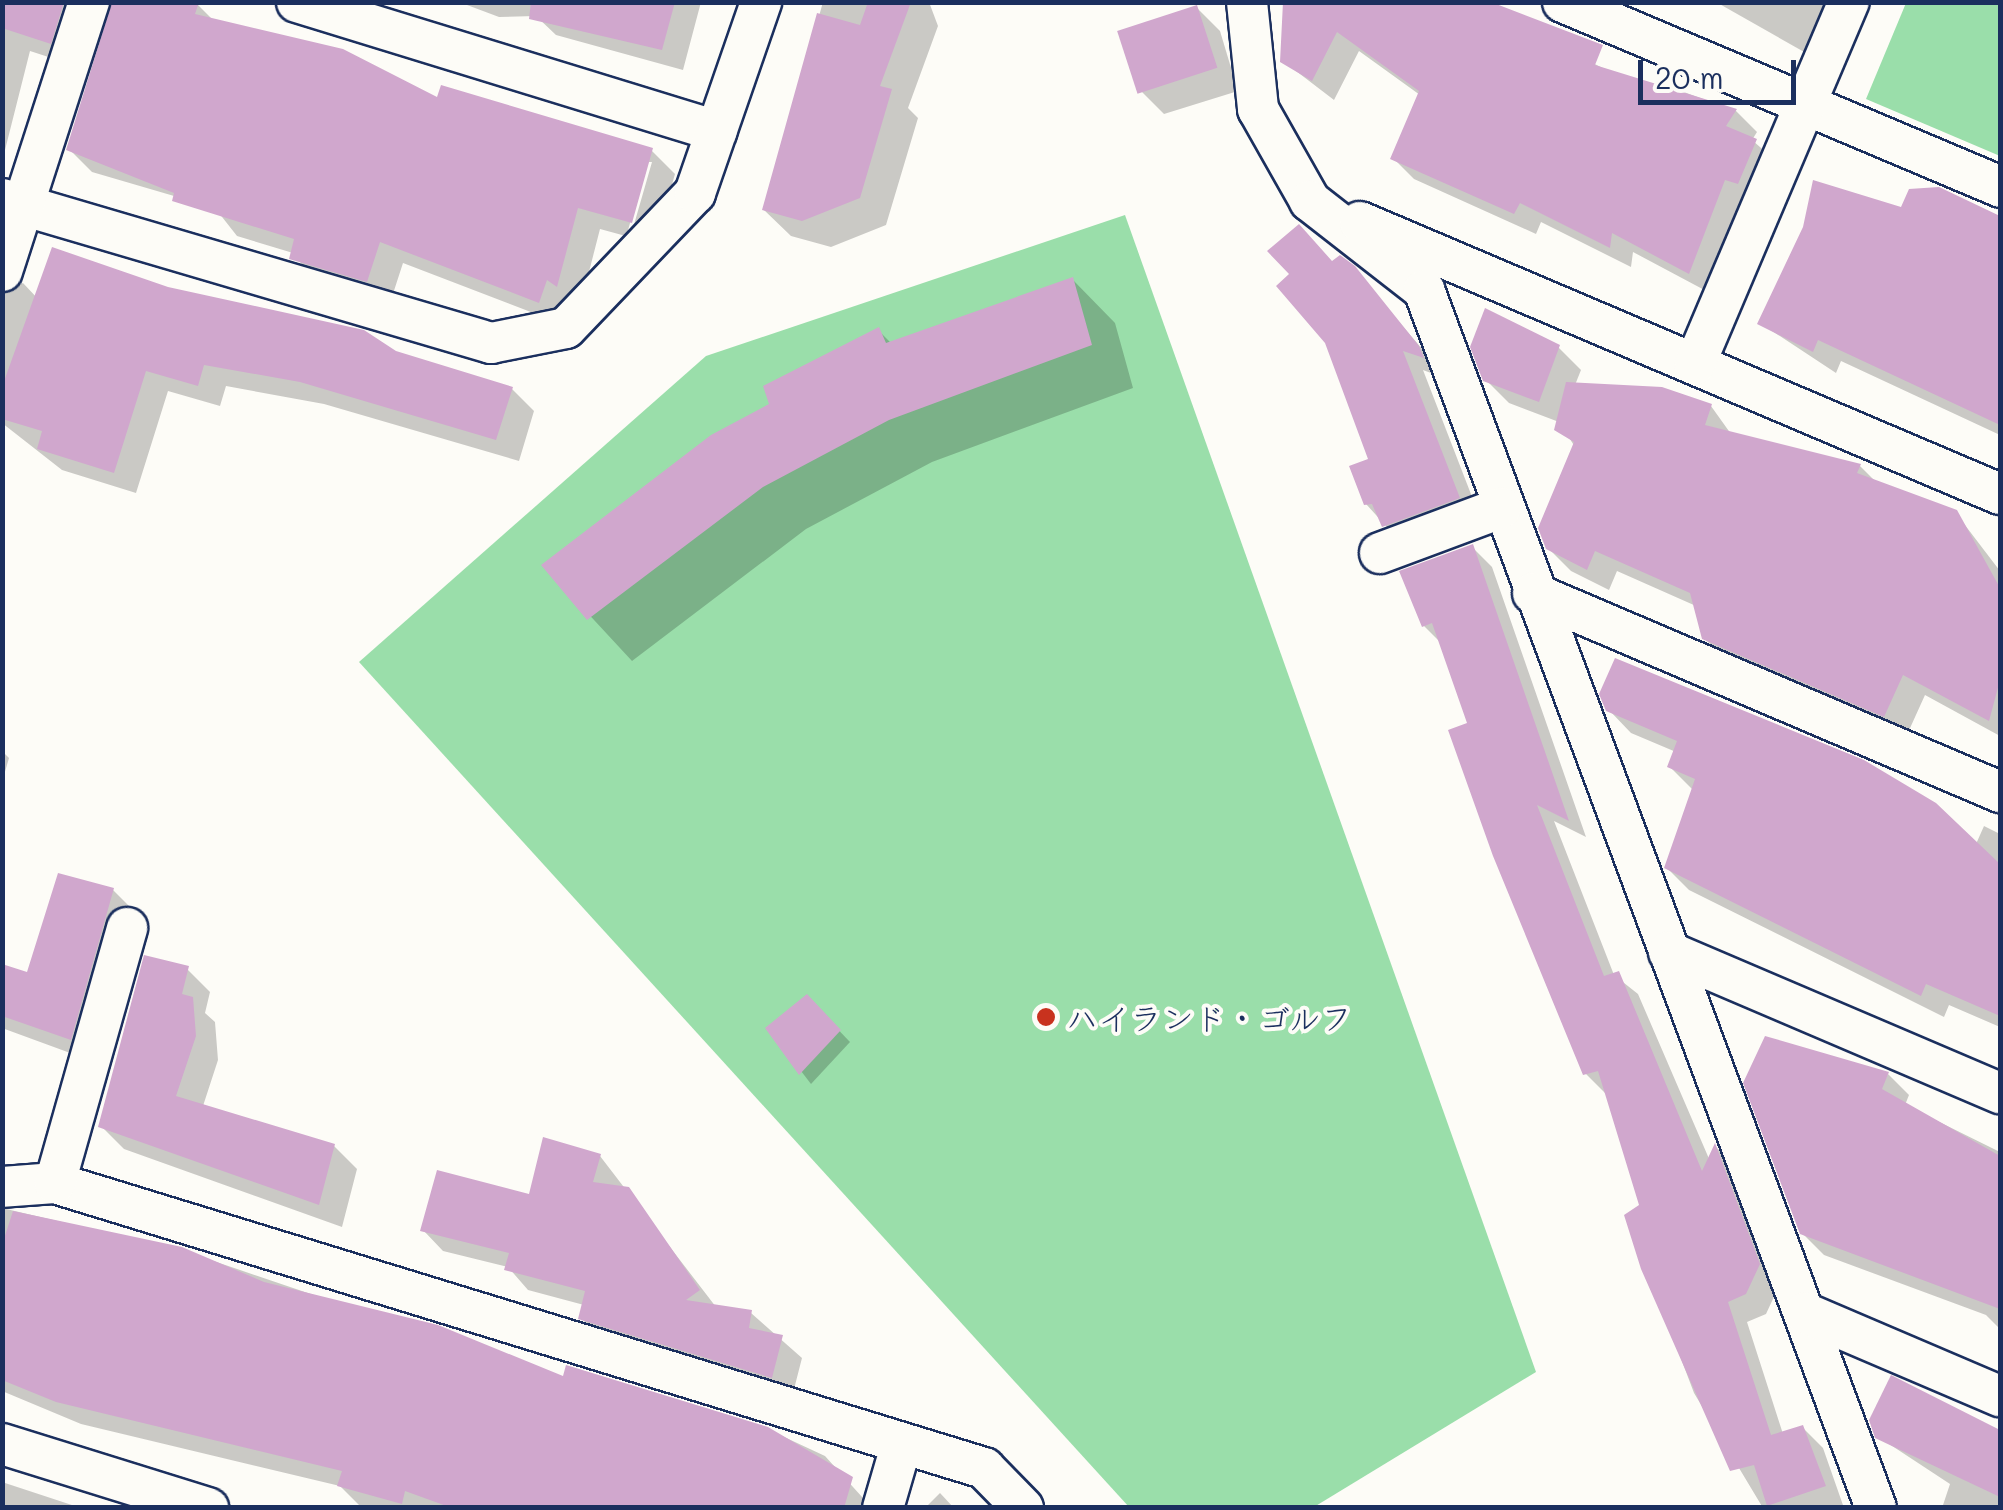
<!DOCTYPE html>
<html>
<head>
<meta charset="utf-8">
<style>
	body { margin:0 }
	#map { position:relative; width:2003px; height:1510px; overflow:hidden; background:#fdfcf7; font-family:Mali,"Klee One",sans-serif }
	div>[style] { position:absolute }
	.green>* { inset:0; background:#9adeaa }
	.shadow>* { inset:0; background:#0003 }
	.building>* { inset:0; background:#d0a7cd; transform-origin:0 0 }
	.roads { filter:drop-shadow(2px 0 #1b2f5e) drop-shadow(-2px 0 #1b2f5e) drop-shadow(0 2px #1b2f5e) drop-shadow(0 -2px #1b2f5e) }
	.minor>* { height:40px; margin:-20px; padding:0 20px; transform-origin:20px; border-radius:20px; background:#fdfcf7 }
	.dots>* { width:28px; height:28px; translate:-50% -50%; box-sizing:border-box; border:5px solid #fdfcf7; border-radius:50% }
	span { translate:-50% -50%; white-space:nowrap; text-align:center; line-height:1.15; -webkit-text-stroke:8px #fdfcf7; paint-order:stroke }
	.poi-label { font-size:32px; color:#1b2f5e }
	.left { translate:0 -50%; text-align:left }
	.frame { position:absolute; inset:0; border:5px solid #1b2f5e; pointer-events:none }
	.scale { position:absolute; left:1638px; top:60px; width:158px; height:45px; box-sizing:border-box; border:5px solid #1b2f5e; border-top:0; padding-left:12px; font-size:30px; line-height:35px; white-space:nowrap; color:#1b2f5e; -webkit-text-stroke:8px #fdfcf7; paint-order:stroke }
</style>
</head>
<body>
<div id="map">
	<div class="green">
		<div style="clip-path:polygon(1906px 3px,2000px 3px,2000px 156px,1866px 99px)"></div>
		<div style="clip-path:polygon(1125px 215px,1536px 1372px,1314px 1507px,1129px 1507px,359px 662px,706px 356px)"></div>
	</div>
	<div class="shadow">
		<div style="clip-path:polygon(2px 2px,75px 2px,73px 65px,30px 51px,3px 158px)"></div>
		<div style="clip-path:polygon(459px 2px,701px 2px,683px 70px,556px 35px,536px 16px,499px 17px)"></div>
		<div style="clip-path:polygon(823px 2px,929px 2px,938px 26px,908px 108px,918px 118px,886px 225px,831px 247px,791px 236px,764px 210px)"></div>
		<div style="clip-path:polygon(1472px 2px,1664px 99px,1670px 87px,1736px 111px,1757px 132px,1752px 140px,1777px 162px,1710px 293px,1633px 252px,1631px 267px,1541px 222px,1536px 234px,1414px 179px,1393px 158px,1420px 95px,1359px 51px,1334px 100px,1283px 61px,1285px 13px)"></div>
		<div style="clip-path:polygon(1716px 2px,1829px 2px,1813px 57px)"></div>
		<div style="clip-path:polygon(evenodd,114px 3px,198px 5px,214px 21px,439px 101px,652px 151px,675px 174px,655px 244px,600px 229px,580px 307px,562px 324px,403px 263px,390px 303px,315px 281px,293px 253px,237px 236px,215px 208px,92px 172px,69px 149px,114px 3px,647px 162px,652px 162px,631px 235px,627px 234px,647px 162px)"></div>
		<div style="clip-path:polygon(1197px 8px,1220px 31px,1238px 91px,1164px 114px,1141px 91px)"></div>
		<div style="clip-path:polygon(1938px 189px,2000px 217px,2000px 435px,1841px 361px,1836px 373px,1760px 323px)"></div>
		<div style="clip-path:polygon(1333px 263px,1353px 268px,1441px 371px,1444px 378px,1423px 370px,1481px 520px,1406px 548px,1366px 504px,1371px 461px)"></div>
		<div style="clip-path:polygon(1073px 280px,1115px 323px,1133px 388px,932px 462px,806px 529px,632px 661px,544px 566px,878px 330px,891px 343px)"></div>
		<div style="clip-path:polygon(23px 283px,39px 300px,168px 290px,512px 389px,534px 411px,519px 461px,324px 404px,226px 386px,220px 406px,168px 391px,136px 493px,62px 470px,2px 423px,2px 293px)"></div>
		<div style="clip-path:polygon(1558px 347px,1581px 370px,1575px 385px,1711px 406px,1731px 434px,1860px 466px,1876px 482px,1955px 512px,2000px 571px,2000px 736px,1925px 695px,1906px 737px,1727px 661px,1704px 638px,1696px 606px,1617px 571px,1609px 590px,1571px 571px,1548px 548px,1575px 447px,1559px 422px,1509px 403px,1485px 379px)"></div>
		<div style="clip-path:polygon(1472px 547px,1492px 567px,1586px 837px,1554px 821px,1614px 975px,1638px 994px,1710px 1161px,1716px 1147px,1735px 1166px,1779px 1286px,1766px 1314px,1747px 1322px,1783px 1434px,1803px 1428px,1823px 1448px,1844px 1508px,1763px 1508px,1694px 1393px,1627px 1216px,1642px 1206px,1606px 1094px,1586px 1074px,1442px 644px,1424px 626px)"></div>
		<div style="clip-path:polygon(1608px 709px,1976px 844px,1984px 826px,2000px 834px,2000px 1027px,1949px 1005px,1944px 1017px,1689px 890px,1667px 868px,1693px 790px,1670px 767px,1676px 752px,1631px 733px)"></div>
		<div style="clip-path:polygon(2px 751px,9px 758px,2px 782px)"></div>
		<div style="clip-path:polygon(113px 890px,135px 912px,92px 1061px,2px 1028px,2px 970px,29px 975px)"></div>
		<div style="clip-path:polygon(187px 969px,210px 992px,205px 1013px,215px 1022px,218px 1060px,203px 1106px,334px 1146px,357px 1169px,342px 1227px,124px 1149px,101px 1126px)"></div>
		<div style="clip-path:polygon(807px 997px,850px 1042px,811px 1084px,768px 1028px)"></div>
		<div style="clip-path:polygon(1888px 1074px,1909px 1095px,1905px 1105px,2000px 1152px,2000px 1329px,1986px 1315px,1824px 1255px,1802px 1233px)"></div>
		<div style="clip-path:polygon(600px 1156px,716px 1307px,751px 1313px,802px 1358px,792px 1397px,601px 1338px,581px 1318px,584px 1305px,528px 1290px,508px 1267px,443px 1251px,423px 1230px,531px 1197px)"></div>
		<div style="clip-path:polygon(2px 1208px,181px 1250px,565px 1380px,767px 1429px,825px 1456px,872px 1508px,362px 1508px,340px 1486px,81px 1424px,2px 1391px)"></div>
		<div style="clip-path:polygon(1892px 1379px,2000px 1431px,2000px 1508px,1942px 1508px,1950px 1484px,1877px 1436px)"></div>
		<div style="clip-path:polygon(2px 1482px,81px 1508px,2px 1508px)"></div>
		<div style="clip-path:polygon(940px 1493px,954px 1508px,925px 1508px)"></div>
	</div>
	<div class="building">
		<div style="clip-path:polygon(2px 2px,64px 2px,51px 44px,2px 28px)"></div>
		<div style="clip-path:polygon(112px 2px,199px 2px,195px 14px,343px 49px,437px 97px,441px 85px,653px 148px,632px 223px,578px 208px,557px 287px,547px 280px,539px 303px,380px 242px,367px 282px,289px 259px,294px 239px,172px 201px,174px 193px,66px 150px)"></div>
		<div style="clip-path:polygon(531px 2px,675px 2px,662px 50px,529px 19px)"></div>
		<div style="clip-path:polygon(868px 2px,911px 2px,880px 86px,892px 89px,860px 198px,802px 221px,762px 210px,817px 13px,860px 25px)"></div>
		<div style="clip-path:polygon(1283px 2px,1491px 2px,1603px 45px,1595px 65px,1737px 109px,1726px 126px,1757px 139px,1738px 184px,1725px 180px,1689px 274px,1612px 233px,1610px 248px,1520px 203px,1514px 214px,1390px 159px,1419px 91px,1337px 32px,1312px 81px,1280px 62px)"></div>
		<div style="left:1197px;top:5px;width:66px;height:84px;rotate:72deg"></div>
		<div style="clip-path:polygon(1813px 180px,1901px 207px,1909px 189px,1939px 187px,2000px 216px,2000px 425px,1818px 340px,1813px 352px,1757px 324px,1803px 227px)"></div>
		<div style="clip-path:polygon(1299px 224px,1332px 261px,1340px 255px,1355px 266px,1419px 346px,1424px 358px,1403px 351px,1460px 498px,1382px 527px,1372px 504px,1364px 505px,1349px 466px,1368px 459px,1325px 343px,1276px 286px,1289px 274px,1267px 251px)"></div>
		<div style="clip-path:polygon(52px 247px,168px 287px,364px 330px,396px 351px,513px 387px,496px 440px,300px 382px,204px 365px,198px 386px,146px 371px,114px 473px,37px 449px,42px 431px,2px 419px,2px 387px)"></div>
		<div style="clip-path:polygon(1073px 277px,1092px 345px,889px 420px,763px 487px,587px 620px,541px 565px,711px 435px,769px 404px,763px 386px,879px 327px,886px 343px)"></div>
		<div style="clip-path:polygon(1485px 308px,1560px 345px,1539px 402px,1483px 381px,1470px 347px)"></div>
		<div style="clip-path:polygon(1566px 382px,1662px 387px,1712px 404px,1705px 425px,1861px 464px,1857px 473px,1957px 510px,2000px 588px,2000px 680px,1989px 721px,1903px 675px,1884px 717px,1702px 639px,1690px 593px,1595px 551px,1587px 570px,1546px 549px,1538px 528px,1574px 442px,1554px 430px)"></div>
		<div style="clip-path:polygon(1473px 544px,1569px 821px,1537px 805px,1604px 976px,1619px 971px,1702px 1171px,1715px 1143px,1760px 1264px,1746px 1294px,1728px 1302px,1771px 1435px,1803px 1425px,1826px 1486px,1767px 1506px,1754px 1465px,1730px 1471px,1641px 1269px,1624px 1215px,1639px 1205px,1598px 1071px,1583px 1075px,1493px 856px,1448px 730px,1467px 723px,1432px 623px,1422px 627px,1399px 571px)"></div>
		<div style="clip-path:polygon(1615px 658px,1864px 760px,1936px 803px,2000px 864px,2000px 1016px,1926px 984px,1921px 996px,1664px 868px,1695px 779px,1667px 767px,1677px 741px,1606px 711px,1599px 694px)"></div>
		<div style="clip-path:polygon(58px 873px,114px 888px,71px 1040px,2px 1016px,2px 964px,27px 972px)"></div>
		<div style="clip-path:polygon(144px 955px,189px 966px,182px 994px,193px 997px,196px 1036px,176px 1096px,335px 1144px,319px 1205px,98px 1127px)"></div>
		<div style="clip-path:polygon(807px 994px,841px 1030px,799px 1075px,765px 1028px)"></div>
		<div style="clip-path:polygon(1765px 1036px,1889px 1072px,1882px 1089px,2000px 1156px,2000px 1309px,1800px 1234px,1743px 1083px)"></div>
		<div style="clip-path:polygon(543px 1137px,601px 1154px,593px 1182px,629px 1187px,700px 1290px,686px 1300px,752px 1310px,749px 1328px,783px 1335px,772px 1378px,578px 1319px,585px 1291px,504px 1270px,509px 1253px,420px 1231px,437px 1170px,529px 1194px)"></div>
		<div style="clip-path:polygon(13px 1211px,182px 1247px,264px 1282px,438px 1325px,563px 1376px,566px 1365px,768px 1427px,853px 1477px,844px 1508px,452px 1508px,405px 1491px,402px 1504px,337px 1486px,342px 1471px,56px 1402px,2px 1380px,2px 1245px)"></div>
		<div style="clip-path:polygon(1891px 1375px,2000px 1430px,2000px 1497px,1875px 1438px,1869px 1420px)"></div>
	</div>
	<div class="roads">
		<div class="minor">
			<div style="left:297px;top:2px;width:439px;rotate:17.1deg"></div>
			<div style="left:1247px;top:2px;width:108px;rotate:84.1deg"></div>
			<div style="left:1258px;top:109px;width:106px;rotate:60.5deg"></div>
			<div style="left:1310px;top:201px;width:145px;rotate:38deg"></div>
			<div style="left:1424px;top:290px;width:1299px;rotate:69.64deg"></div>
			<div style="left:1563px;top:2px;width:475px;rotate:22.9deg"></div>
			<div style="left:2px;top:199px;width:510px;rotate:16.41deg"></div>
			<div style="left:491px;top:343px;width:76px;rotate:-11.3deg"></div>
			<div style="left:566px;top:328px;width:187px;rotate:-46.3deg"></div>
			<div style="left:695px;top:193px;width:202px;rotate:-70.9deg"></div>
			<div style="left:1360px;top:222px;width:695px;rotate:23.03deg"></div>
			<div style="left:2px;top:271px;width:283px;rotate:-72.1deg"></div>
			<div style="left:1695px;top:364px;width:393px;rotate:-67deg"></div>
			<div style="left:1380px;top:553px;width:129px;rotate:-20.4deg"></div>
			<div style="left:1533px;top:593px;width:508px;rotate:23.08deg"></div>
			<div style="left:1669px;top:952px;width:360px;rotate:23.1deg"></div>
			<div style="left:55px;top:1183px;width:972px;rotate:17.06deg"></div>
			<div style="left:984px;top:1468px;width:56px;rotate:45.7deg"></div>
			<div style="left:2px;top:1187px;width:53px;rotate:-4.3deg"></div>
			<div style="left:55px;top:1183px;width:265px;rotate:-74.2deg"></div>
			<div style="left:1805px;top:1313px;width:212px;rotate:23.1deg"></div>
			<div style="left:2px;top:1444px;width:216px;rotate:17.3deg"></div>
			<div style="left:883px;top:1508px;width:65px;rotate:-73.8deg"></div>
		</div>
	</div>
	<div class="dots">
		<div style="left:1046px;top:1017px;background:#c8321e"></div>
	</div>
	<div class="poi-label">
		<span class="left" style="left:1066px;top:1017px">ハイランド・ゴルフ</span>
	</div>
	<div class="frame"></div>
	<div class="scale">20 m</div>
</div>
</body>
</html>
